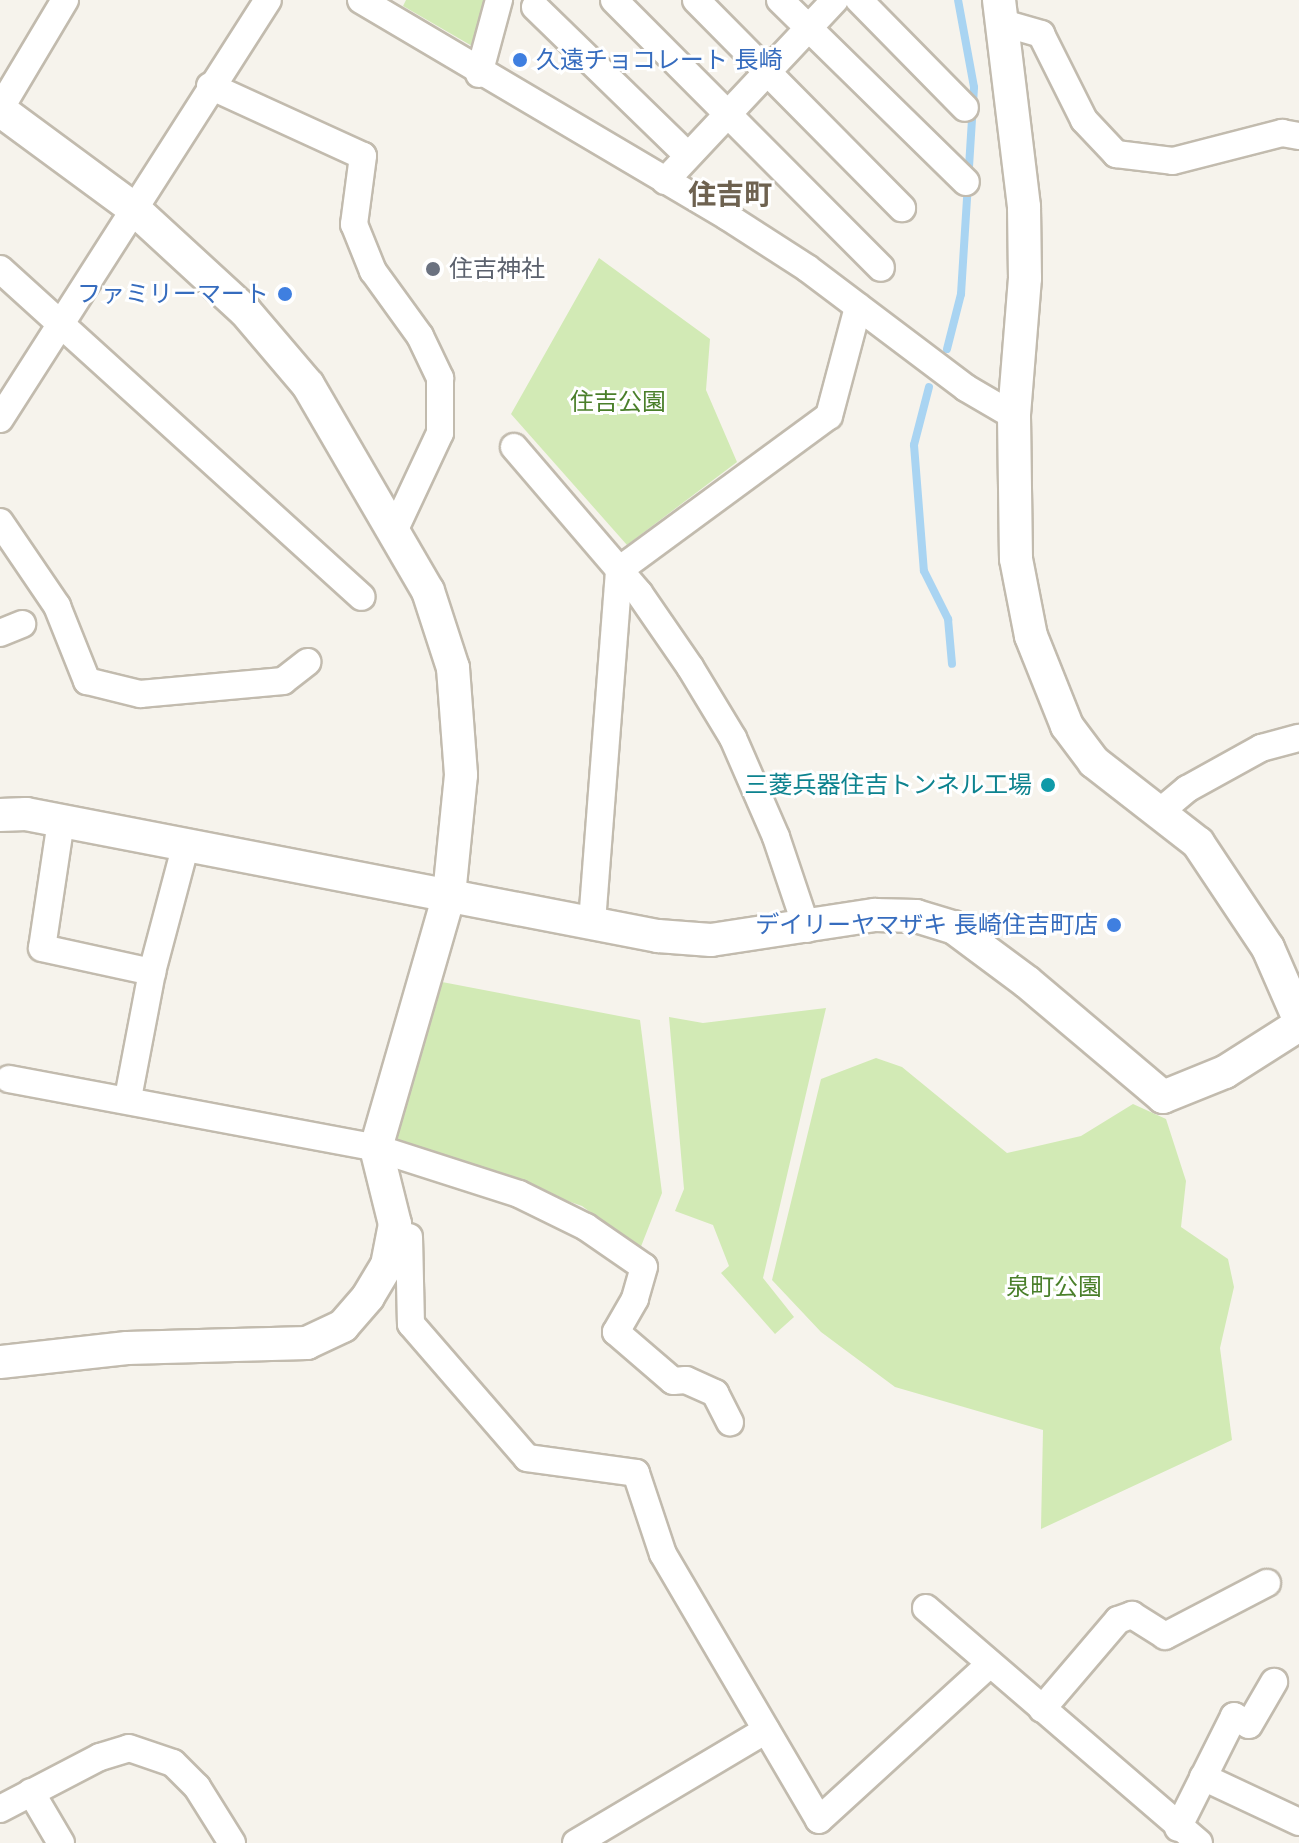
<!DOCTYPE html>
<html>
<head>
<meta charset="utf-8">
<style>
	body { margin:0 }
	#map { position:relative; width:1299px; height:1843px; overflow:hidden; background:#f6f3ec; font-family:Inter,"Noto Sans JP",sans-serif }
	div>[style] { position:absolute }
	.green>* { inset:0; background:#d2eab5 }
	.stream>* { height:8px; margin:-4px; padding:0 4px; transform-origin:4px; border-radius:4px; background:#a9d4f2 }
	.roads { filter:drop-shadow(2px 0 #c2bbae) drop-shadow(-2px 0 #c2bbae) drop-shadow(0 2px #c2bbae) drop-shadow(0 -2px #c2bbae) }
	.minor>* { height:26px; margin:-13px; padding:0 13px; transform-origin:13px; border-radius:13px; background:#fff }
	.tertiary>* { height:32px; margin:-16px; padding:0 16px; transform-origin:16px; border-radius:16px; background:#fff }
	.dots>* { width:22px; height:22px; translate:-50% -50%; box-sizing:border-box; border:4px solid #fff; border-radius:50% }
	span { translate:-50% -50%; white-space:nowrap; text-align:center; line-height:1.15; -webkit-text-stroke:6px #fff; paint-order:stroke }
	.shop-label { font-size:24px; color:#366cbe }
	.left { translate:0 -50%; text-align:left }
	.right { translate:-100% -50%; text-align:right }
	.worship-label { font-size:24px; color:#5b616d }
	.park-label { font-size:24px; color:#4a7f2a }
	.culture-label { font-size:24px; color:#0d838f }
	.quarter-label { font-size:28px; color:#6e6250; font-weight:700 }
</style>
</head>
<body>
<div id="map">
	<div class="green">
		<div style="clip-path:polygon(406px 0,486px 0,472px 46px,403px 6px)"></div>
		<div style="clip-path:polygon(599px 258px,710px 339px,706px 390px,737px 462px,627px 545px,511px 414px)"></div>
		<div style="clip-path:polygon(442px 982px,640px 1020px,662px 1193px,640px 1249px,582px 1206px,393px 1140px)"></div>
		<div style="clip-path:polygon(826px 1008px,763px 1278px,794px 1317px,775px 1334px,721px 1273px,729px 1266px,713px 1225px,675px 1211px,684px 1189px,669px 1017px,703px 1023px)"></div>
		<div style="clip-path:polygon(876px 1058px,902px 1067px,1007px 1153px,1081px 1136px,1133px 1104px,1166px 1119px,1186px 1181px,1181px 1227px,1228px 1259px,1234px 1287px,1220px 1348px,1232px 1440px,1041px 1529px,1043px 1430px,895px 1387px,821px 1332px,772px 1280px,821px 1079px)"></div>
	</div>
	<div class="stream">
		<div style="left:947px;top:349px;width:57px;rotate:-75.7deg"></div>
		<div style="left:961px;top:294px;width:207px;rotate:-86.4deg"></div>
		<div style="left:974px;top:87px;width:88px;rotate:-100.4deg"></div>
		<div style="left:929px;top:387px;width:60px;rotate:104.5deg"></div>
		<div style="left:914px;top:445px;width:126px;rotate:85.5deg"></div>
		<div style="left:924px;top:571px;width:54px;rotate:63.4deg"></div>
		<div style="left:948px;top:619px;width:45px;rotate:84.9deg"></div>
	</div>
	<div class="roads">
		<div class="minor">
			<div style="left:361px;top:0;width:426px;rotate:30.6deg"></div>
			<div style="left:728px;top:217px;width:94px;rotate:32.8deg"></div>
			<div style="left:807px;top:268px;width:199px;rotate:37deg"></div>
			<div style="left:966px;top:388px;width:56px;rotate:30.3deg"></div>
			<div style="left:614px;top:0;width:378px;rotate:45.1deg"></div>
			<div style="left:696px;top:0;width:293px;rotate:45.3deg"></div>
			<div style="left:780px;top:0;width:260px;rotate:44.4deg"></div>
			<div style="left:859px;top:0;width:151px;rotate:45.5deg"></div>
			<div style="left:535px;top:7px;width:212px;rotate:44.2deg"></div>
			<div style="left:1003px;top:23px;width:40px;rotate:16deg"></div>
			<div style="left:1041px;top:34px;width:96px;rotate:63.4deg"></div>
			<div style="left:1084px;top:120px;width:47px;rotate:46.7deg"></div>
			<div style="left:1116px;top:154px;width:57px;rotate:7deg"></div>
			<div style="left:1173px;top:161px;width:113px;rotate:-14.4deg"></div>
			<div style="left:1282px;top:133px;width:17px;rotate:10deg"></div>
			<div style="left:479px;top:74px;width:77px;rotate:-74.9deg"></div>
			<div style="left:210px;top:86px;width:168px;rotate:24.6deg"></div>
			<div style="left:363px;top:156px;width:69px;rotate:97.5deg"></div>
			<div style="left:354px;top:224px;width:51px;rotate:68deg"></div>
			<div style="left:373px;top:271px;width:80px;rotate:54.1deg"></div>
			<div style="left:420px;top:336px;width:47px;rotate:64.5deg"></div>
			<div style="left:440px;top:378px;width:55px;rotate:90deg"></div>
			<div style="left:440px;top:433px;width:106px;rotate:115.1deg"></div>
			<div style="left:0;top:109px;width:127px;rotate:-59.2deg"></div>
			<div style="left:665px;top:181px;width:248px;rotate:-46.8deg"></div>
			<div style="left:0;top:269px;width:488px;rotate:42.2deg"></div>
			<div style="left:0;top:419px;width:497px;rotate:-57.4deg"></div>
			<div style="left:514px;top:447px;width:192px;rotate:49.4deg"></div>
			<div style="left:639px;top:593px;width:90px;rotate:55.4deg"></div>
			<div style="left:690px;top:667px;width:83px;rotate:58.8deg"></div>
			<div style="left:733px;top:738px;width:108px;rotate:66.5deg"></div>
			<div style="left:776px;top:837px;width:97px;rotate:71.4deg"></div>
			<div style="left:0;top:522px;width:102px;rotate:55.8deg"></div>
			<div style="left:57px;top:606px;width:81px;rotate:68.2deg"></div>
			<div style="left:87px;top:681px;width:55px;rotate:13.8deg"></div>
			<div style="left:140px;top:694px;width:144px;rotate:-5.2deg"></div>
			<div style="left:283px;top:681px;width:31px;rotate:-38deg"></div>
			<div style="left:0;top:633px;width:24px;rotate:-22deg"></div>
			<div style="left:1162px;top:810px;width:33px;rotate:-40deg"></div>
			<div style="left:1187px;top:789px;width:85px;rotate:-29deg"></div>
			<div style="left:1261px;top:748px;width:39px;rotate:-15deg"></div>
			<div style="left:61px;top:821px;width:128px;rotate:98.5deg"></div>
			<div style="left:42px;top:948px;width:113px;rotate:12.3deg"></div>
			<div style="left:592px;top:922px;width:353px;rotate:-85.6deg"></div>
			<div style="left:619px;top:570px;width:260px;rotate:-36.3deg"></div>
			<div style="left:829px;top:416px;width:113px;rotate:-75.1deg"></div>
			<div style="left:9px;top:1079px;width:373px;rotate:10.6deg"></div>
			<div style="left:376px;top:1148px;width:150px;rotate:17.8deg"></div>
			<div style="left:519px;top:1194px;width:75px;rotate:26.2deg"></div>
			<div style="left:586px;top:1227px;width:70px;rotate:34.6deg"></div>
			<div style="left:644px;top:1267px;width:33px;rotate:106deg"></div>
			<div style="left:635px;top:1299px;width:38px;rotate:120deg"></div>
			<div style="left:616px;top:1332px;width:75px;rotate:40.7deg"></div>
			<div style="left:673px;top:1381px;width:13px;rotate:-4deg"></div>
			<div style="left:686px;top:1380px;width:32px;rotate:24deg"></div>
			<div style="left:715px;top:1393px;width:33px;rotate:63deg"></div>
			<div style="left:128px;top:1098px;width:128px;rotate:-79.2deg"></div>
			<div style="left:152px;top:972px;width:132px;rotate:-75.1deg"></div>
			<div style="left:409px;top:1237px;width:87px;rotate:88.7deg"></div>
			<div style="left:411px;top:1324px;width:177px;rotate:49.1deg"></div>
			<div style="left:527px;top:1458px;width:110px;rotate:7.8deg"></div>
			<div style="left:636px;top:1473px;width:85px;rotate:71.6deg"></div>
			<div style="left:663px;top:1554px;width:308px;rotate:59.6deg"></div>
			<div style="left:819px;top:1820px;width:231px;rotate:-42.4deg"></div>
			<div style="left:926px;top:1608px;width:360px;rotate:40.7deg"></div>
			<div style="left:1042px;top:1709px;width:117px;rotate:-49.5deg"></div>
			<div style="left:1118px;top:1620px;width:15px;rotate:-20deg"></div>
			<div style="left:1132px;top:1615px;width:39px;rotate:32deg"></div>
			<div style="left:1165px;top:1636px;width:115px;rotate:-27.5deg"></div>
			<div style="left:1203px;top:1777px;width:106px;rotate:25.1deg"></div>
			<div style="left:31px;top:1792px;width:59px;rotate:59.5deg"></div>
			<div style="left:0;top:1809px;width:113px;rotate:-27.5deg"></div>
			<div style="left:100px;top:1757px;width:30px;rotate:-17deg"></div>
			<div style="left:129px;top:1748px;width:46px;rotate:18.8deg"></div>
			<div style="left:173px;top:1763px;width:34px;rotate:45deg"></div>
			<div style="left:197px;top:1787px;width:66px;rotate:58deg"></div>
			<div style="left:1178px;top:1828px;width:125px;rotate:-63.4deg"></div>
			<div style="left:1234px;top:1716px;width:17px;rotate:31deg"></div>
			<div style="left:1249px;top:1725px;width:50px;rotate:-59.8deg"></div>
			<div style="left:576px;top:1843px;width:221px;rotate:-30.7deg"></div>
		</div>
		<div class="tertiary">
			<div style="left:999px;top:0;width:209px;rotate:83.1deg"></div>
			<div style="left:1024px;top:207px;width:71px;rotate:89.2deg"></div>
			<div style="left:1025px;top:278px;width:138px;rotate:94.6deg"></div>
			<div style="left:1014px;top:416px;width:143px;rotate:89.2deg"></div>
			<div style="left:1016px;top:559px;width:78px;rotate:79deg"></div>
			<div style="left:1031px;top:636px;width:97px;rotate:68.2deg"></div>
			<div style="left:1067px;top:726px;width:45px;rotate:53.1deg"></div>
			<div style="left:1094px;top:762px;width:132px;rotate:37.9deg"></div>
			<div style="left:1198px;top:843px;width:126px;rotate:56.3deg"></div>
			<div style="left:1268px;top:948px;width:77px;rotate:66.4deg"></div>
			<div style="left:0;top:110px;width:165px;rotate:36.4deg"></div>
			<div style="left:133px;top:208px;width:152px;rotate:42.6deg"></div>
			<div style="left:245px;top:311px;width:97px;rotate:49.6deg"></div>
			<div style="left:308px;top:385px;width:238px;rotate:59.8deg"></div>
			<div style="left:428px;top:591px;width:81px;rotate:72deg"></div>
			<div style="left:453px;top:668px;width:107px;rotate:85.7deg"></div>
			<div style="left:461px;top:775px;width:121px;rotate:95.7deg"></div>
			<div style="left:449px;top:895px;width:263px;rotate:106.1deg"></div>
			<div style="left:376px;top:1148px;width:78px;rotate:76deg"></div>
			<div style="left:395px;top:1224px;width:42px;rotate:101deg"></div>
			<div style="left:387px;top:1265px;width:37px;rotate:121deg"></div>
			<div style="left:368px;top:1297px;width:38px;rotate:131deg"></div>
			<div style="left:343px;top:1326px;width:40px;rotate:155deg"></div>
			<div style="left:307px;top:1343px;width:180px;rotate:178.4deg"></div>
			<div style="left:127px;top:1348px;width:128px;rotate:173.7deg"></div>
			<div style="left:0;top:815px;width:26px;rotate:-2deg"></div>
			<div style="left:26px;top:814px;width:644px;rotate:10.93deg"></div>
			<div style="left:658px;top:936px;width:53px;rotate:4.3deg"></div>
			<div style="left:711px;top:940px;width:166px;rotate:-8.7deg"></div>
			<div style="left:875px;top:915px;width:41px;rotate:1.4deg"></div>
			<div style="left:916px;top:916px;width:39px;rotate:17deg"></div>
			<div style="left:953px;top:927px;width:92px;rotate:36.6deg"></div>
			<div style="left:1027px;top:982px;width:178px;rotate:40.2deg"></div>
			<div style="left:1163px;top:1097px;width:67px;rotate:-22deg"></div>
			<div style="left:1225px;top:1072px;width:88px;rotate:-32.4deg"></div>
		</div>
	</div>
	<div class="dots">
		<div style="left:520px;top:60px;background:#3f7fe0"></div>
		<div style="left:433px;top:269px;background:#6b7280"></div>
		<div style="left:285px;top:294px;background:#3f7fe0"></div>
		<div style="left:1048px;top:785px;background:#0f9aa8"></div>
		<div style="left:1114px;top:925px;background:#3f7fe0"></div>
	</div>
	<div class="shop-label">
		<span class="left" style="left:536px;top:60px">久遠チョコレート 長崎</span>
		<span class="right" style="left:269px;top:294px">ファミリーマート</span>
		<span class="right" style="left:1098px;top:925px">デイリーヤマザキ 長崎住吉町店</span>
	</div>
	<div class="worship-label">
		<span class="left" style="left:449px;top:269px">住吉神社</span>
	</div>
	<div class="park-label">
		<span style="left:618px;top:402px">住吉公園</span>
		<span style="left:1054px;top:1287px">泉町公園</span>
	</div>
	<div class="culture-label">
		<span class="right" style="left:1032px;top:785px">三菱兵器住吉トンネル工場</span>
	</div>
	<div class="quarter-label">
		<span style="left:730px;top:194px">住吉町</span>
	</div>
</div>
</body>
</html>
